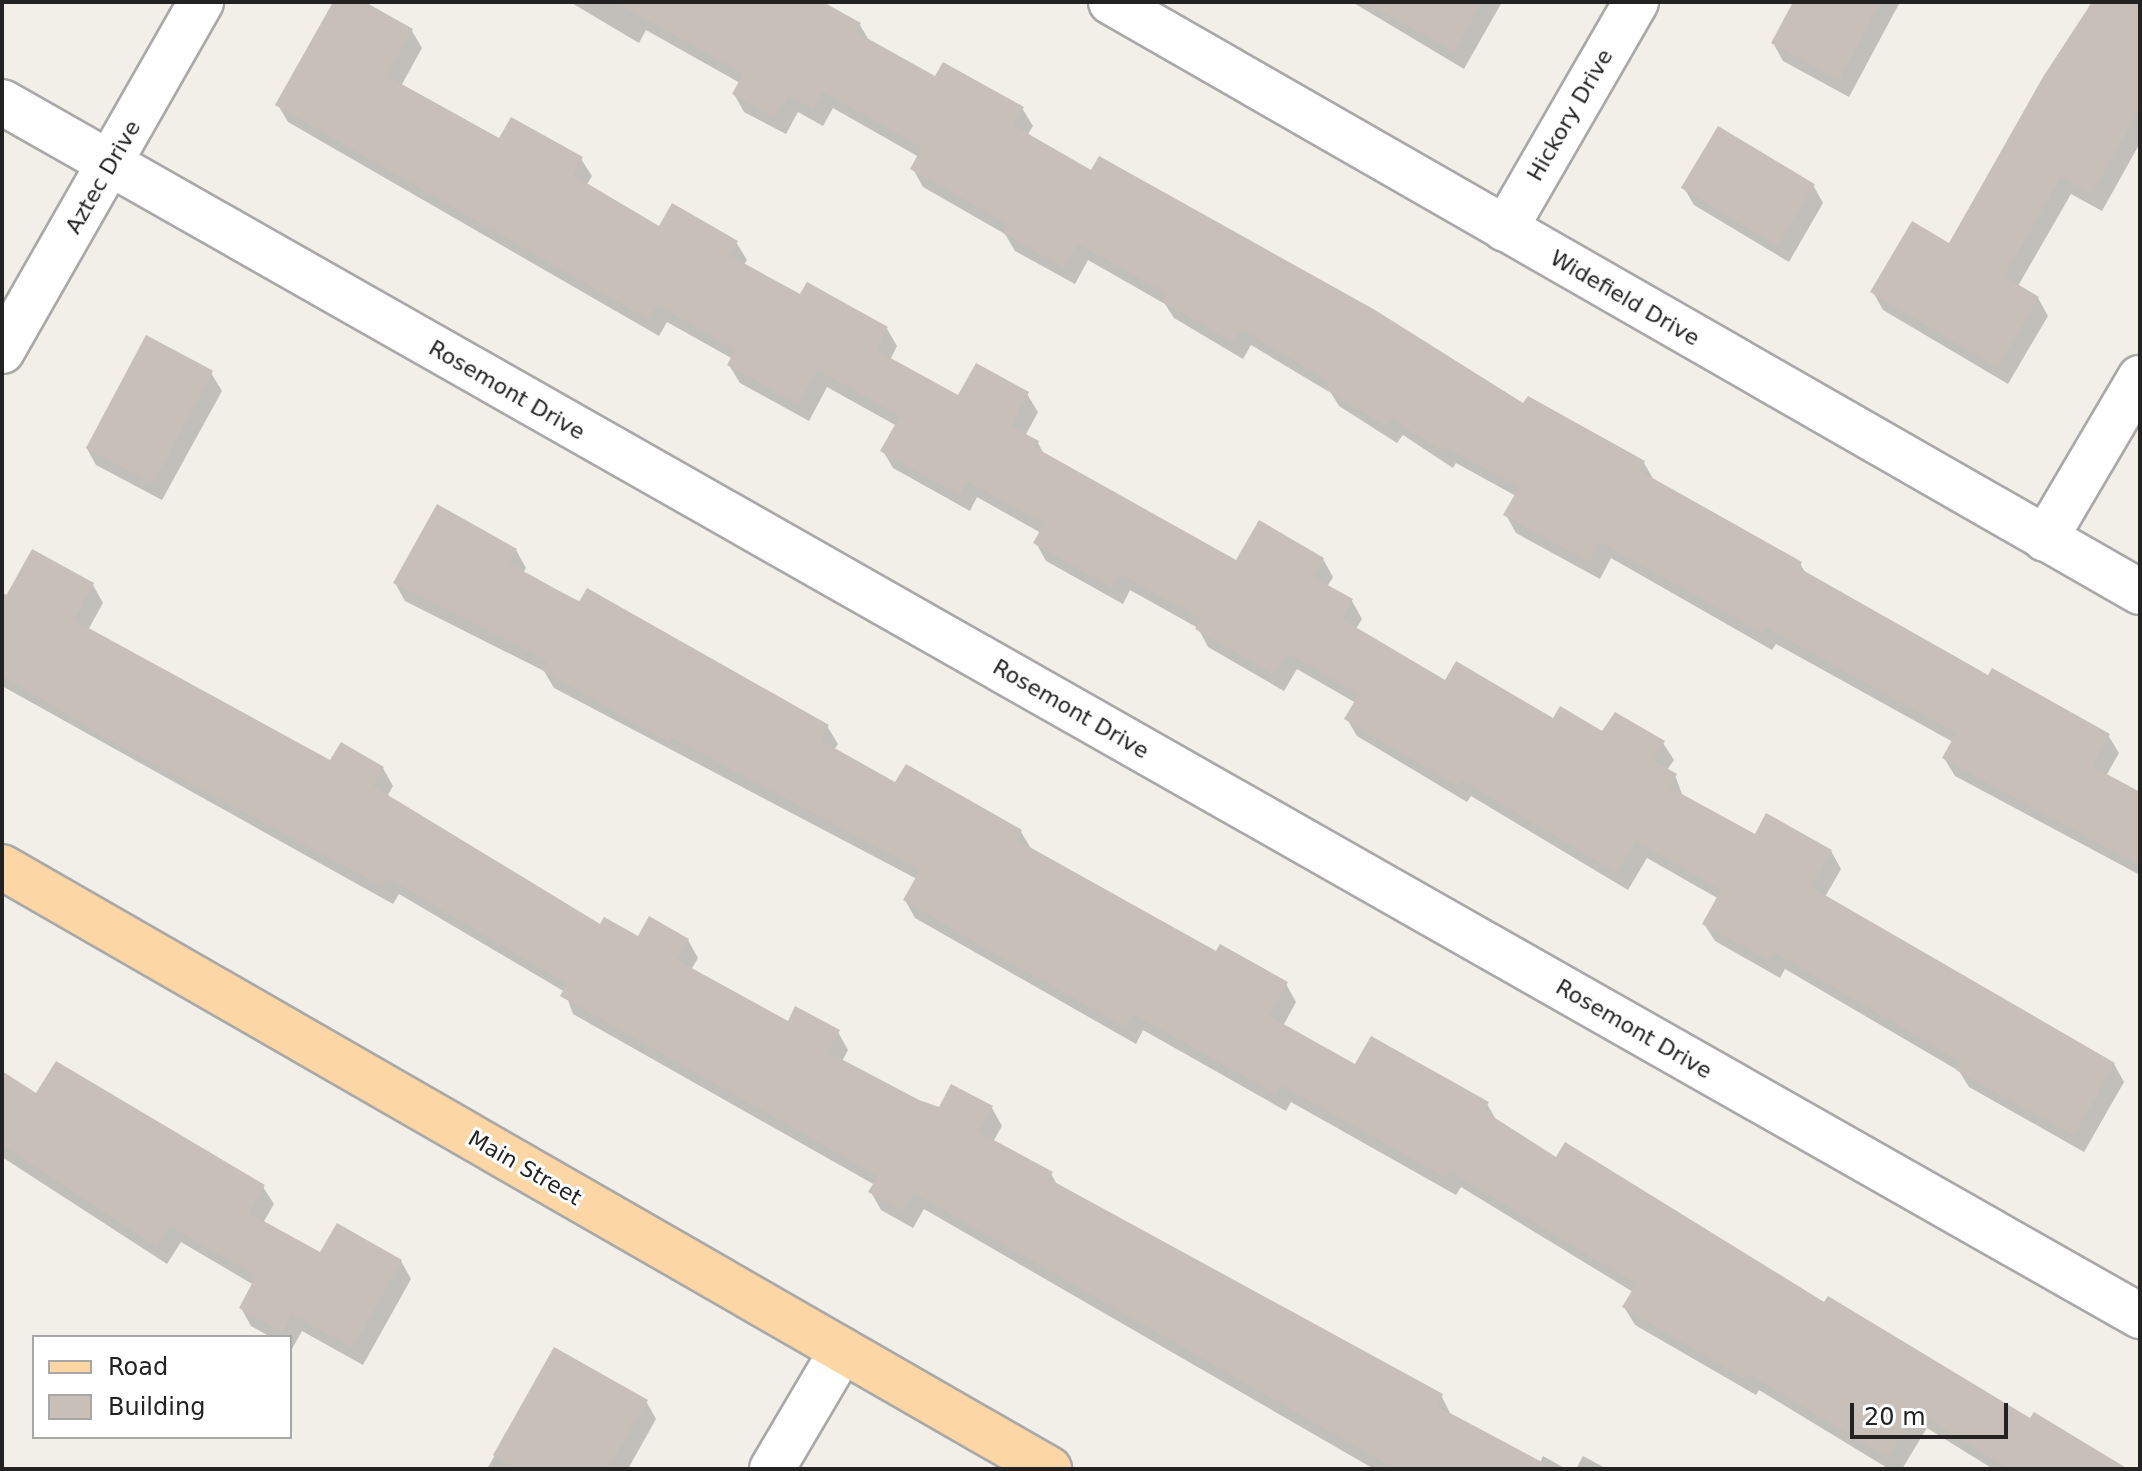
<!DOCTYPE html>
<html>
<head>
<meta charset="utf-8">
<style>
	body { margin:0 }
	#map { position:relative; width:2142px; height:1471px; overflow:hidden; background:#f2efe9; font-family:"DejaVu Sans",sans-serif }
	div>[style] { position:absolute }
	.shadow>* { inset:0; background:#0003 }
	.building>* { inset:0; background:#c7bfb8; transform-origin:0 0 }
	.roads { filter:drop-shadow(2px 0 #a9a9a9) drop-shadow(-2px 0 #a9a9a9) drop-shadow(0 2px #a9a9a9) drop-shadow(0 -2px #a9a9a9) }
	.minor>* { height:44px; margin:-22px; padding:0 22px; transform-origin:22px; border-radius:22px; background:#fff }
	.major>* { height:44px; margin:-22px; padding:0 22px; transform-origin:22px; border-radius:22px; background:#fcd6a4 }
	span { translate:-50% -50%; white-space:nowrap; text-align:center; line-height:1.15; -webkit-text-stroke:6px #fff; paint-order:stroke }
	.street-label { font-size:22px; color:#222 }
	.frame { position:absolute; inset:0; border:4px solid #222; pointer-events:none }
	.legend { position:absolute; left:32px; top:1335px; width:260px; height:104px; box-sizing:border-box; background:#fff; border:2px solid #a7a7a7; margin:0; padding:10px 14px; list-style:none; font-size:24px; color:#222 }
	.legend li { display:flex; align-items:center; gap:16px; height:40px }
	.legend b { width:40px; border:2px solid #a7a7a7 }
	.scale { position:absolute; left:1850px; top:1403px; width:158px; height:36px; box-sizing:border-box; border:4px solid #222; border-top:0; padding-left:10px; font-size:24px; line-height:28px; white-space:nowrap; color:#222; -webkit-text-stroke:6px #fff; paint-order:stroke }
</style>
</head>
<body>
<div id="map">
	<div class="shadow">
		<div style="clip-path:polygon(335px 2px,361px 2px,412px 31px,422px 48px,401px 86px,500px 141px,581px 159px,592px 176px,586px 186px,659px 229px,736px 242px,747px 260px,744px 265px,801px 296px,887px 329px,897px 346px,890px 360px,959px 398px,1027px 394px,1038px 412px,1025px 436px,1038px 443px,1045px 456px,1237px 562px,1323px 559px,1333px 577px,1327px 587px,1352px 601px,1362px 619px,1356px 629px,1446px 682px,1554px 721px,1663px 743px,1674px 760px,1667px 770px,1675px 775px,1683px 797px,1755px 837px,1831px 851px,1841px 869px,1825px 897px,2114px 1064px,2124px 1082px,2084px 1152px,1969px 1087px,1959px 1071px,1785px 969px,1780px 978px,1715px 941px,1704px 924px,1719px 899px,1647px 858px,1628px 890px,1471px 796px,1467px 802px,1357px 736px,1347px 719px,1356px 703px,1297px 669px,1284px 691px,1208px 647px,1198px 628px,1130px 590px,1123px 604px,1046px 561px,1036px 543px,1041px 533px,977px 497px,970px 511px,893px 468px,883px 451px,897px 426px,827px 387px,809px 421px,740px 383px,729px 365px,733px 359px,667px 322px,659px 336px,288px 122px,278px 105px)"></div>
		<div style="clip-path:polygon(570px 2px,819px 2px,860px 25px,870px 42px,936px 79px,1022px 108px,1033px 126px,1027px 136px,1524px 406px,1644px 463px,1655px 482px,1800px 564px,1807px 575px,1989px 678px,2108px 735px,2119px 753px,2106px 776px,2140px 795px,2140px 875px,1955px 776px,1944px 758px,1953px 742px,1776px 644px,1772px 650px,1611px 558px,1600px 579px,1516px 533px,1506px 515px,1516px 496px,1456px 463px,1453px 468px,1403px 435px,1397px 443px,1339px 406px,1331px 393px,1251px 345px,1243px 359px,1174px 318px,1165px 304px,1088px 260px,1075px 284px,1015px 251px,1005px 234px,923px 187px,913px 169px,919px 157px,833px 108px,823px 126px,798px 112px,786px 134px,744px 112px,734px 94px,740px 83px,646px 30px,639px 43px)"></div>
		<div style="clip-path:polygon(1352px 2px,1502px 2px,1464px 69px)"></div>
		<div style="clip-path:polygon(1795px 2px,1900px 2px,1849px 97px,1783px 61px,1773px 43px)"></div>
		<div style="clip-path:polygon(2092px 2px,2140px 2px,2140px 143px,2102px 211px,2071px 194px,2018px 286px,2038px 298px,2048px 316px,2008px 384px,1883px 310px,1873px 292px,1950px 246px)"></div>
		<div style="clip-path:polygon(1813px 185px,1823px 203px,1789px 262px,1694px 205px,1684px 188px)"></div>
		<div style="clip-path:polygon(211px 373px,222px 391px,162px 500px,96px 465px,86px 447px)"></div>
		<div style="clip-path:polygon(516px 550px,526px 568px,523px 573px,827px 726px,838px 744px,834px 750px,896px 785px,1021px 832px,1032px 850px,1217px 954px,1286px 984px,1296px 1002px,1283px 1026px,1356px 1067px,1487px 1104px,1498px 1123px,1557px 1159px,1825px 1305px,2107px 1469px,1993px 1469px,1927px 1428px,1902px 1469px,1889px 1469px,1759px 1390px,1756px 1395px,1635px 1325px,1624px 1307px,1633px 1292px,1461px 1187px,1456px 1195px,1291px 1102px,1286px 1111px,1143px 1030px,1136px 1044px,915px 918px,905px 900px,917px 879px,554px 688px,544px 671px,405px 601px,395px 583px)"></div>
		<div style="clip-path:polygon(33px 552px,93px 585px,103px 603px,88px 630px,331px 763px,383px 768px,393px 786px,387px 797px,601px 926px,639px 938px,688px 940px,698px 958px,691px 970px,789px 1023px,838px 1032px,848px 1050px,842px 1061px,919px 1102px,940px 1109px,992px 1108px,1002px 1126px,993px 1142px,1051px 1174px,1058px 1186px,1441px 1395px,1451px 1415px,1540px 1463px,1543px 1456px,1566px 1469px,1374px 1469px,924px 1209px,913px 1228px,881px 1210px,871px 1192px,875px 1185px,573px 1014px,565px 992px,399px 894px,393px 904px,2px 686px,2px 592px,8px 596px)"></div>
		<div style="clip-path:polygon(2px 1074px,37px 1096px,263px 1187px,274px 1204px,263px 1223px,321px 1255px,401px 1261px,411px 1279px,363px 1365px,302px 1331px,292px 1349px,290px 1337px,271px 1337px,251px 1326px,241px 1308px,254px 1285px,181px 1242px,167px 1264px,2px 1157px)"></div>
		<div style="clip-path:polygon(555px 1350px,646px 1401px,656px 1419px,628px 1469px,487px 1469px)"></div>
		<div style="clip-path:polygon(1583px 1456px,1607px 1469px,1576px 1469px)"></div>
	</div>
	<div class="building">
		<div style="clip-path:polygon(333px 2px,365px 2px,413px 29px,387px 76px,499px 138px,511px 117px,583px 157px,573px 175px,659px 226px,672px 203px,738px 241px,729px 255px,800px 294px,807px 282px,888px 327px,876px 350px,958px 395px,976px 363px,1029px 392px,1011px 426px,1039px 441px,1036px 448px,1236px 560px,1259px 520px,1324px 558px,1313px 577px,1353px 599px,1342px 619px,1445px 680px,1456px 661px,1553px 718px,1560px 706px,1602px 731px,1615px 712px,1665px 741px,1653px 760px,1677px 774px,1669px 787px,1755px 834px,1766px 813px,1832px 850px,1811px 887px,2115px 1063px,2074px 1136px,1956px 1070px,1961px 1062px,1775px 953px,1770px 961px,1702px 924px,1721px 890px,1636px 841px,1617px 873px,1461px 780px,1457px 786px,1344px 719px,1359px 694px,1287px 653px,1274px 675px,1195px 629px,1201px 619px,1120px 574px,1112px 588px,1033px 543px,1044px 524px,967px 481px,960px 495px,880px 451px,900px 416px,817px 370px,798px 404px,727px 365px,735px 350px,657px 305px,649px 320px,275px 105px)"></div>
		<div style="clip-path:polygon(615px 2px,823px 2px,861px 23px,856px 32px,935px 76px,943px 62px,1024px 107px,1013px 125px,1091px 170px,1099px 156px,1375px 310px,1523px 403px,1528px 396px,1645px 461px,1640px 471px,1802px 562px,1799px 568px,1988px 675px,1992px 668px,2110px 734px,2092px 766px,2140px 792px,2140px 866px,1942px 758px,1956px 733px,1765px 627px,1762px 633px,1600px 542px,1589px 562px,1503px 515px,1519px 487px,1445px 447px,1443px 451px,1392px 419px,1387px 427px,1326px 389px,1330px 382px,1241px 329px,1233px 342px,1161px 301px,1166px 293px,1078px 244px,1064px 268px,1003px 233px,1008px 224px,910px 169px,922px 147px,823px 92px,813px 109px,788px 96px,775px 118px,732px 94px,743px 74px)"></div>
		<div style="clip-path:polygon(1365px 2px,1482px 2px,1454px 52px)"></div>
		<div style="clip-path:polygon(1793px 2px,1881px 2px,1839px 80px,1771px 43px)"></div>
		<div style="clip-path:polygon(2092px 2px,2140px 2px,2140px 108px,2092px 194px,2061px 177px,2004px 276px,2039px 297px,1998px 368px,1870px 292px,1912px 221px,1949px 243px,2043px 77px)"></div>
		<div style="left:1718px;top:126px;width:113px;height:72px;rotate:31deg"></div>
		<div style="left:146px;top:335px;width:76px;height:128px;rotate:28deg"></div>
		<div style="clip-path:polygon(437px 504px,517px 549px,509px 563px,579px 602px,587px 588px,829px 725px,820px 740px,895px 782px,906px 764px,1022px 830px,1017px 840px,1216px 951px,1220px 944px,1288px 982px,1269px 1016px,1355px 1064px,1371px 1036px,1489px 1102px,1484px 1111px,1556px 1157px,1565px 1142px,1824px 1302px,1828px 1296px,2030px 1418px,2034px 1412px,2128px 1469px,2009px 1469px,1917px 1412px,1888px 1458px,1749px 1374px,1745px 1379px,1622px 1307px,1636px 1284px,1450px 1171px,1446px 1178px,1281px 1085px,1276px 1094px,1133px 1014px,1125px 1027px,997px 955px,903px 900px,920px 870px,672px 738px,670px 743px,542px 670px,547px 661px,393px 583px)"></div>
		<div style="clip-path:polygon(32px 549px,94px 583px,74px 620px,330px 760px,341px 742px,384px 767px,373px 786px,600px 924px,604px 917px,638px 936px,649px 916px,689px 939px,677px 960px,788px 1021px,795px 1006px,840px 1030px,828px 1052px,919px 1100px,939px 1107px,951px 1084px,993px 1106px,979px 1132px,1053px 1172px,1049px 1179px,1443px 1394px,1437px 1406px,1555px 1469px,1395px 1469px,914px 1193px,903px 1211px,868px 1192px,878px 1176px,560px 996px,567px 984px,388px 878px,383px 887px,99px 734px,2px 675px,2px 603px)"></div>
		<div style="clip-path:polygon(56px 1061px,265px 1185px,249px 1213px,320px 1252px,337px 1223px,402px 1260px,353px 1348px,292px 1315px,282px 1332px,239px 1308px,256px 1276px,170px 1226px,157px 1247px,2px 1145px,2px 1071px,36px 1093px)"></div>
		<div style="clip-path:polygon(554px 1347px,648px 1400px,608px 1469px,516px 1469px,493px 1455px)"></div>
	</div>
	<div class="roads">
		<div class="minor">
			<div style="left:1111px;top:2px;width:1186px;rotate:29.83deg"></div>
			<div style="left:2px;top:102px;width:2459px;rotate:29.59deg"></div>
			<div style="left:1505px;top:229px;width:262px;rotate:-60deg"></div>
			<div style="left:2px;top:351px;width:402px;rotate:-60.3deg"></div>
			<div style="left:2045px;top:539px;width:187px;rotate:-59.5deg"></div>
			<div style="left:772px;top:1469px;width:138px;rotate:-59.5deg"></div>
		</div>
		<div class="major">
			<div style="left:2px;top:867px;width:1208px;rotate:29.9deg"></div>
		</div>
	</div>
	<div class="street-label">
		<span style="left:1570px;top:115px;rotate:-60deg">Hickory Drive</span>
		<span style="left:103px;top:177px;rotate:-60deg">Aztec Drive</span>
		<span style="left:1625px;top:298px;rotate:30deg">Widefield Drive</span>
		<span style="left:507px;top:390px;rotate:30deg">Rosemont Drive</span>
		<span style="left:1071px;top:709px;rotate:30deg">Rosemont Drive</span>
		<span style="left:1634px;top:1029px;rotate:30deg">Rosemont Drive</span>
		<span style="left:525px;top:1168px;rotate:30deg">Main Street</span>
	</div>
	<div class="frame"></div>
	<ul class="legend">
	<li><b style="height:10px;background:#fcd6a4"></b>Road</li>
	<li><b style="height:22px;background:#c7bfb8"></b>Building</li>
	</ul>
	<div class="scale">20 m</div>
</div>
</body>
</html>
